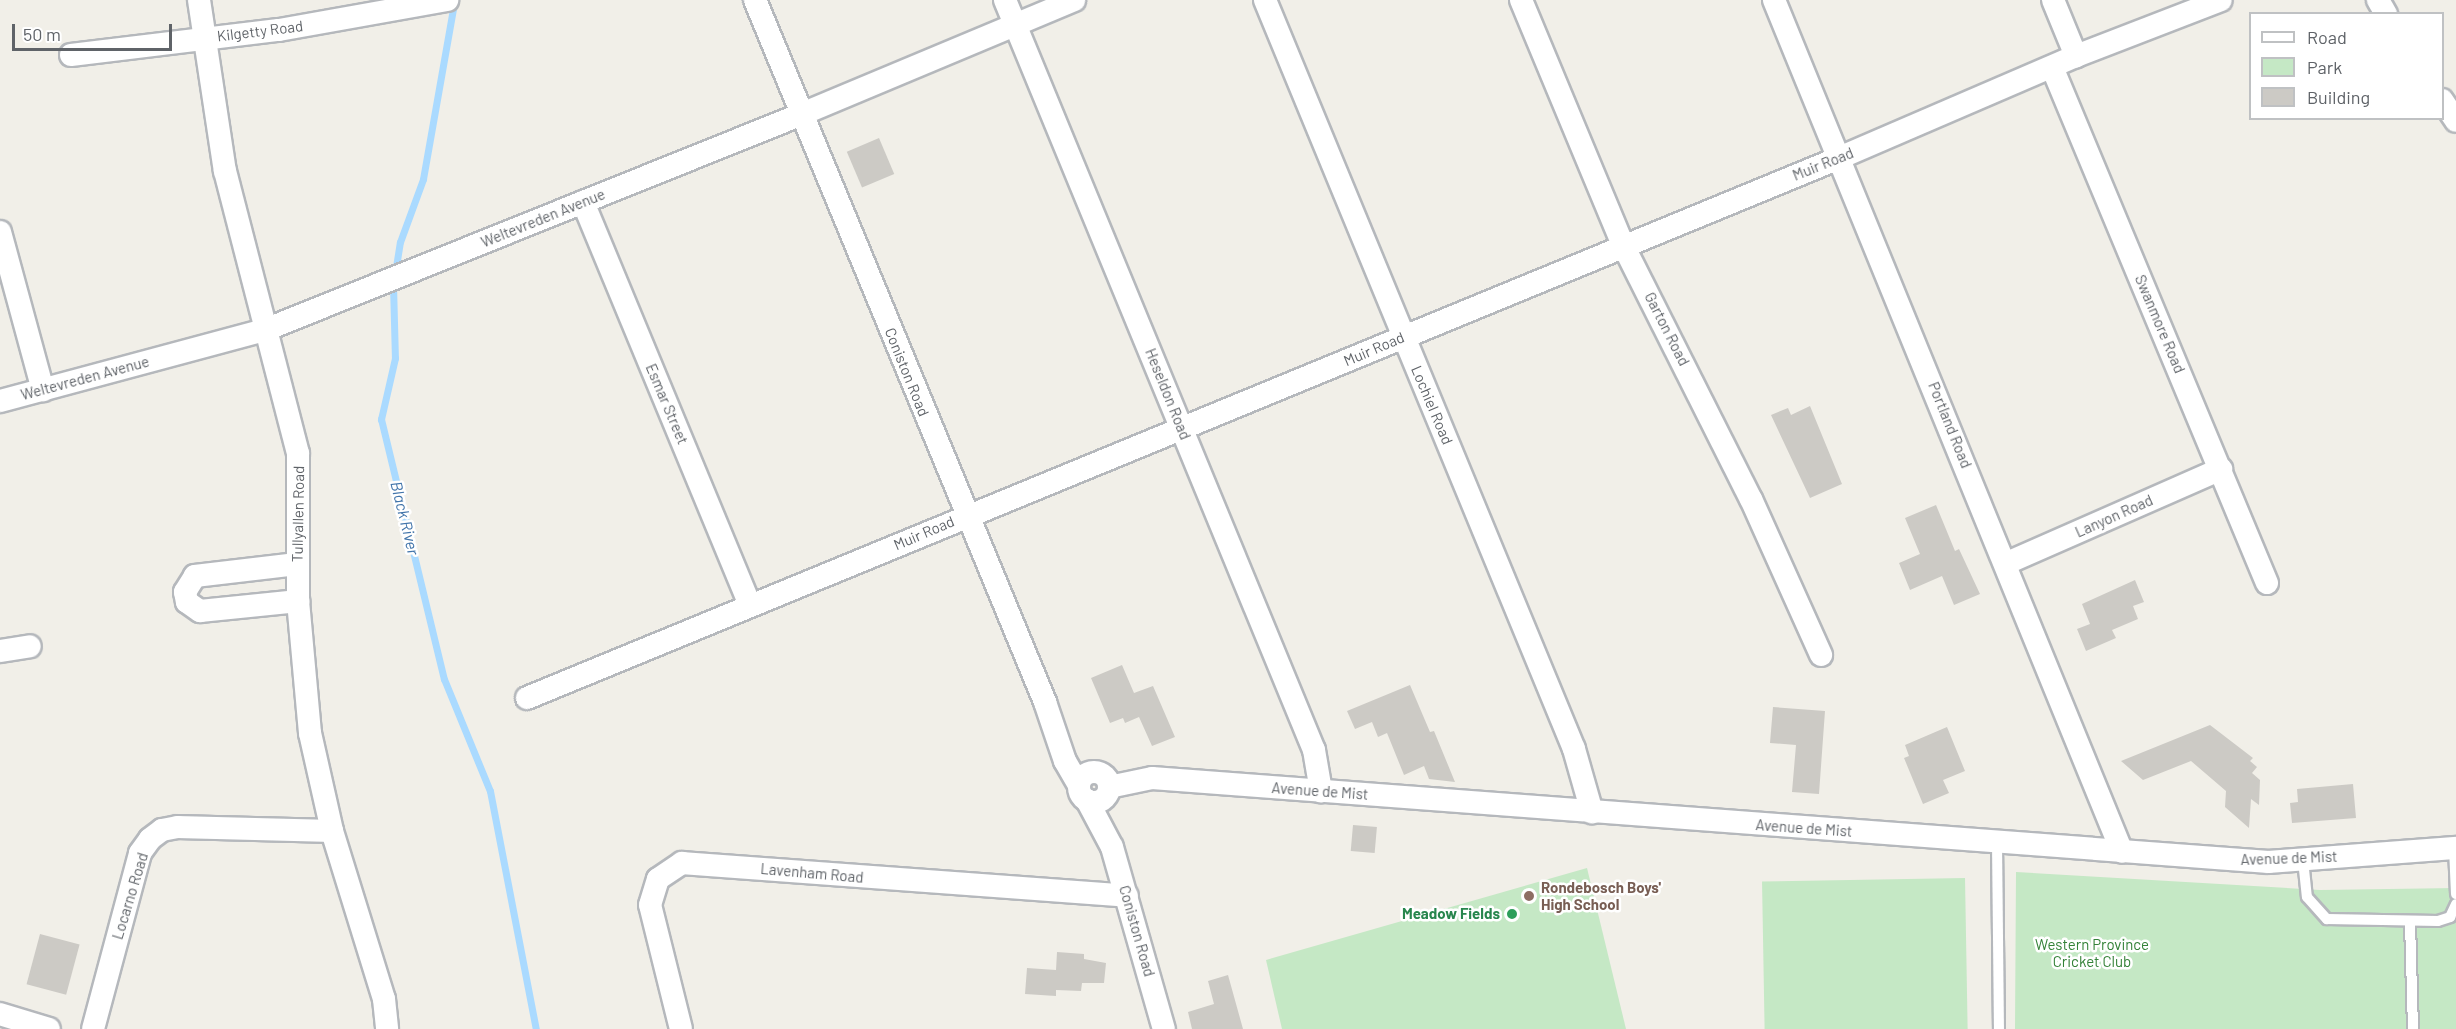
<!DOCTYPE html>
<html>
<head>
<meta charset="utf-8">
<style>
	body { margin:0 }
	#map { position:relative; width:2456px; height:1029px; overflow:hidden; background:#f1efe8; font-family:Barlow,sans-serif }
	div>[style] { position:absolute }
	.green>* { inset:0; background:#c5e8c5; transform-origin:0 0 }
	.stream>* { height:7px; margin:-3.5px; padding:0 3.5px; transform-origin:3.5px; border-radius:3.5px; background:#aadaff }
	.building>* { inset:0; background:#cccac5; transform-origin:0 0 }
	.roads { filter:drop-shadow(2px 0 #b5b8bc) drop-shadow(-2px 0 #b5b8bc) drop-shadow(0 2px #b5b8bc) drop-shadow(0 -2px #b5b8bc) }
	.lane>* { height:10px; margin:-5px; padding:0 5px; transform-origin:5px; border-radius:5px; background:#fff }
	.street>* { height:22px; margin:-11px; padding:0 11px; transform-origin:11px; border-radius:11px; background:#fff }
	.street>.ring { margin:-11px; padding:0; box-sizing:content-box; background:none; border:22px solid #fff; border-radius:50% }
	.dots>* { width:16px; height:16px; translate:-50% -50%; box-sizing:border-box; border:3px solid #fff; border-radius:50% }
	span { translate:-50% -50%; white-space:nowrap; text-align:center; line-height:1.15; -webkit-text-stroke:5px #fff; paint-order:stroke }
	.street-label { font-size:15px; color:#5f6368 }
	.education-label { font-size:15px; color:#785e54; font-weight:700 }
	.left { translate:0 -50%; text-align:left }
	.leisure-label { font-size:15px; color:#27864d; font-weight:700 }
	.right { translate:-100% -50%; text-align:right }
	.park-label { font-size:15px; color:#348238 }
	.water-label { font-size:16px; color:#4174aa; font-style:italic }
	.legend { position:absolute; left:2249px; top:12px; width:195px; height:108px; box-sizing:border-box; background:#fff; border:2px solid #bfc1c3; margin:0; padding:8px 10px; list-style:none; font-size:18px; color:#5f6368 }
	.legend li { display:flex; align-items:center; gap:12px; height:30px }
	.legend b { width:30px; border:2px solid #bfc1c3 }
	.scale { position:absolute; left:12px; top:24px; width:160px; height:27px; box-sizing:border-box; border:3px solid #5f6368; border-top:0; padding-left:8px; font-size:18px; line-height:21px; white-space:nowrap; color:#5f6368; -webkit-text-stroke:4px #fff; paint-order:stroke }
</style>
</head>
<body>
<div id="map">
	<div class="green">
		<div style="clip-path:polygon(1587px 868px,1626px 1029px,1282px 1029px,1266px 960px)"></div>
		<div style="clip-path:polygon(2016px 872px,2320px 890px,2456px 888px,2456px 1029px,2015px 1029px)"></div>
		<div style="left:1965px;top:878px;width:151px;height:203px;rotate:89deg"></div>
	</div>
	<div class="stream">
		<div style="left:395px;top:273px;width:31px;rotate:-81deg"></div>
		<div style="left:400px;top:242px;width:67px;rotate:-69.9deg"></div>
		<div style="left:423px;top:179px;width:179px;rotate:-80deg"></div>
		<div style="left:393px;top:284px;width:74px;rotate:88.5deg"></div>
		<div style="left:395px;top:358px;width:63px;rotate:102.9deg"></div>
		<div style="left:381px;top:419px;width:268px;rotate:76.4deg"></div>
		<div style="left:444px;top:679px;width:121px;rotate:67.7deg"></div>
		<div style="left:490px;top:791px;width:242px;rotate:79.1deg"></div>
	</div>
	<div class="building">
		<div style="left:879px;top:138px;width:39px;height:35px;rotate:67deg"></div>
		<div style="clip-path:polygon(1810px 406px,1842px 484px,1810px 498px,1771px 415px,1788px 408px,1791px 415px)"></div>
		<div style="clip-path:polygon(1936px 505px,1955px 551px,1959px 549px,1980px 594px,1954px 605px,1942px 576px,1910px 590px,1899px 563px,1920px 554px,1905px 518px)"></div>
		<div style="clip-path:polygon(2135px 580px,2144px 602px,2133px 606px,2138px 619px,2112px 630px,2116px 638px,2086px 651px,2077px 629px,2090px 624px,2082px 604px)"></div>
		<div style="clip-path:polygon(1122px 665px,1134px 693px,1153px 686px,1175px 737px,1152px 746px,1139px 717px,1125px 723px,1123px 718px,1110px 723px,1091px 678px)"></div>
		<div style="clip-path:polygon(1410px 685px,1430px 732px,1434px 731px,1455px 782px,1429px 779px,1424px 766px,1404px 775px,1387px 733px,1378px 737px,1372px 722px,1355px 729px,1347px 711px)"></div>
		<div style="clip-path:polygon(1773px 707px,1825px 711px,1819px 794px,1792px 792px,1796px 745px,1770px 743px)"></div>
		<div style="clip-path:polygon(2210px 725px,2253px 758px,2250px 761px,2257px 767px,2252px 773px,2260px 780px,2259px 805px,2251px 799px,2249px 828px,2225px 807px,2226px 791px,2191px 761px,2143px 780px,2121px 761px)"></div>
		<div style="clip-path:polygon(1947px 727px,1965px 771px,1943px 780px,1949px 793px,1923px 804px,1904px 758px,1909px 756px,1905px 745px)"></div>
		<div style="clip-path:polygon(2353px 784px,2356px 818px,2292px 823px,2290px 803px,2298px 802px,2297px 789px)"></div>
		<div style="left:1353px;top:825px;width:24px;height:26px;rotate:5deg"></div>
		<div style="left:40px;top:934px;width:41px;height:52px;rotate:15deg"></div>
		<div style="clip-path:polygon(1057px 952px,1084px 954px,1084px 959px,1106px 963px,1104px 983px,1082px 983px,1081px 991px,1056px 990px,1056px 996px,1025px 994px,1027px 968px,1056px 970px)"></div>
		<div style="clip-path:polygon(1228px 975px,1243px 1029px,1192px 1029px,1188px 1012px,1214px 1004px,1208px 981px)"></div>
	</div>
	<div class="roads">
		<div class="lane">
			<div style="left:1997px;top:842px;width:187px;rotate:89.4deg"></div>
			<div style="left:2454px;top:848px;width:46px;rotate:87.5deg"></div>
			<div style="left:2303px;top:860px;width:37px;rotate:84deg"></div>
			<div style="left:2307px;top:897px;width:30px;rotate:48deg"></div>
			<div style="left:2327px;top:919px;width:111px;rotate:1deg"></div>
			<div style="left:2438px;top:921px;width:13px;rotate:-18deg"></div>
			<div style="left:2450px;top:917px;width:14px;rotate:-65deg"></div>
			<div style="left:2410px;top:922px;width:107px;rotate:88.4deg"></div>
		</div>
		<div class="street">
			<div style="left:199px;top:0;width:173px;rotate:81.4deg"></div>
			<div style="left:225px;top:171px;width:291px;rotate:75.5deg"></div>
			<div style="left:298px;top:453px;width:148px;rotate:90deg"></div>
			<div style="left:298px;top:601px;width:133px;rotate:84.8deg"></div>
			<div style="left:310px;top:733px;width:100px;rotate:77.3deg"></div>
			<div style="left:332px;top:831px;width:176px;rotate:72.8deg"></div>
			<div style="left:384px;top:999px;width:30px;rotate:84deg"></div>
			<div style="left:755px;top:0;width:760px;rotate:67.55deg"></div>
			<div style="left:1045px;top:702px;width:62px;rotate:71.3deg"></div>
			<div style="left:1065px;top:761px;width:28px;rotate:60deg"></div>
			<div style="left:1005px;top:0;width:811px;rotate:67.61deg"></div>
			<div style="left:1314px;top:750px;width:42px;rotate:80.3deg"></div>
			<div style="left:1265px;top:0;width:810px;rotate:67.58deg"></div>
			<div style="left:1574px;top:749px;width:66px;rotate:74.1deg"></div>
			<div style="left:1521px;top:0;width:265px;rotate:67.4deg"></div>
			<div style="left:1623px;top:245px;width:284px;rotate:63.3deg"></div>
			<div style="left:1751px;top:499px;width:171px;rotate:65.8deg"></div>
			<div style="left:1774px;top:0;width:920px;rotate:67.78deg"></div>
			<div style="left:2053px;top:0;width:61px;rotate:67.7deg"></div>
			<div style="left:2378px;top:0;width:16px;rotate:60deg"></div>
			<div style="left:71px;top:55px;width:209px;rotate:-6.9deg"></div>
			<div style="left:279px;top:30px;width:171px;rotate:-10.1deg"></div>
			<div style="left:2052px;top:67px;width:559px;rotate:67.38deg"></div>
			<div style="left:2442px;top:100px;width:25px;rotate:56deg"></div>
			<div style="left:583px;top:202px;width:437px;rotate:67.5deg"></div>
			<div style="left:0;top:232px;width:164px;rotate:74.8deg"></div>
			<div style="left:0;top:401px;width:274px;rotate:-15deg"></div>
			<div style="left:265px;top:330px;width:579px;rotate:-21.91deg"></div>
			<div style="left:802px;top:114px;width:295px;rotate:-22.7deg"></div>
			<div style="left:2007px;top:563px;width:234px;rotate:-23.7deg"></div>
			<div style="left:297px;top:564px;width:103px;rotate:173.3deg"></div>
			<div style="left:195px;top:576px;width:19px;rotate:122deg"></div>
			<div style="left:185px;top:592px;width:10px;rotate:79deg"></div>
			<div style="left:187px;top:602px;width:16px;rotate:35deg"></div>
			<div style="left:200px;top:611px;width:99px;rotate:-5.8deg"></div>
			<div style="left:0;top:651px;width:30px;rotate:-9deg"></div>
			<div style="left:527px;top:698px;width:1419px;rotate:-22.37deg"></div>
			<div style="left:1839px;top:158px;width:258px;rotate:-23.3deg"></div>
			<div style="left:2076px;top:56px;width:155px;rotate:-21.1deg"></div>
			<div class="ring" style="left:1079px;top:772px;width:8px;height:8px"></div>
			<div style="left:1109px;top:787px;width:44px;rotate:-11.8deg"></div>
			<div style="left:1152px;top:778px;width:1120px;rotate:4.3deg"></div>
			<div style="left:2269px;top:862px;width:188px;rotate:-4.3deg"></div>
			<div style="left:1087px;top:800px;width:53px;rotate:62deg"></div>
			<div style="left:1112px;top:847px;width:189px;rotate:74.1deg"></div>
			<div style="left:0;top:1014px;width:51px;rotate:17deg"></div>
			<div style="left:93px;top:1029px;width:182px;rotate:-75deg"></div>
			<div style="left:140px;top:853px;width:17px;rotate:-54deg"></div>
			<div style="left:150px;top:839px;width:15px;rotate:-37deg"></div>
			<div style="left:162px;top:830px;width:16px;rotate:-11deg"></div>
			<div style="left:178px;top:827px;width:154px;rotate:1.5deg"></div>
			<div style="left:681px;top:1029px;width:128px;rotate:-104deg"></div>
			<div style="left:650px;top:905px;width:27px;rotate:-73deg"></div>
			<div style="left:658px;top:879px;width:29px;rotate:-34deg"></div>
			<div style="left:682px;top:863px;width:446px;rotate:4.2deg"></div>
		</div>
	</div>
	<div class="dots">
		<div style="left:1529px;top:896px;background:#8d6e63"></div>
		<div style="left:1512px;top:914px;background:#2e9e5b"></div>
	</div>
	<div class="street-label">
		<span style="left:260px;top:31px;rotate:-7deg">Kilgetty Road</span>
		<span style="left:1823px;top:164px;rotate:-22deg">Muir Road</span>
		<span style="left:543px;top:218px;rotate:-22deg">Weltevreden Avenue</span>
		<span style="left:2160px;top:324px;rotate:67deg">Swanmore Road</span>
		<span style="left:1667px;top:329px;rotate:63deg">Garton Road</span>
		<span style="left:1374px;top:349px;rotate:-23deg">Muir Road</span>
		<span style="left:907px;top:372px;rotate:68deg">Coniston Road</span>
		<span style="left:85px;top:378px;rotate:-15deg">Weltevreden Avenue</span>
		<span style="left:1168px;top:394px;rotate:68deg">Heseldon Road</span>
		<span style="left:667px;top:404px;rotate:67deg">Esmar Street</span>
		<span style="left:1432px;top:405px;rotate:67deg">Lochiel Road</span>
		<span style="left:1950px;top:425px;rotate:68deg">Portland Road</span>
		<span style="left:298px;top:514px;rotate:-89deg">Tullyallen Road</span>
		<span style="left:2114px;top:516px;rotate:-24deg">Lanyon Road</span>
		<span style="left:924px;top:533px;rotate:-23deg">Muir Road</span>
		<span style="left:1320px;top:791px;rotate:4deg">Avenue de Mist</span>
		<span style="left:1804px;top:828px;rotate:4deg">Avenue de Mist</span>
		<span style="left:2289px;top:858px;rotate:-2deg">Avenue de Mist</span>
		<span style="left:812px;top:873px;rotate:5deg">Lavenham Road</span>
		<span style="left:130px;top:896px;rotate:-73deg">Locarno Road</span>
		<span style="left:1137px;top:931px;rotate:74deg">Coniston Road</span>
	</div>
	<div class="education-label">
		<span class="left" style="left:1541px;top:896px">Rondebosch Boys'<br>High School</span>
	</div>
	<div class="leisure-label">
		<span class="right" style="left:1500px;top:914px">Meadow Fields</span>
	</div>
	<div class="park-label">
		<span style="left:2092px;top:953px">Western Province<br>Cricket Club</span>
	</div>
	<div class="water-label">
		<span style="left:405px;top:518px;rotate:76deg">Black River</span>
	</div>
	<ul class="legend">
	<li><b style="height:8px;background:#fff"></b>Road</li>
	<li><b style="height:16px;background:#c5e8c5"></b>Park</li>
	<li><b style="height:16px;background:#cccac5"></b>Building</li>
	</ul>
	<div class="scale">50 m</div>
</div>
</body>
</html>
